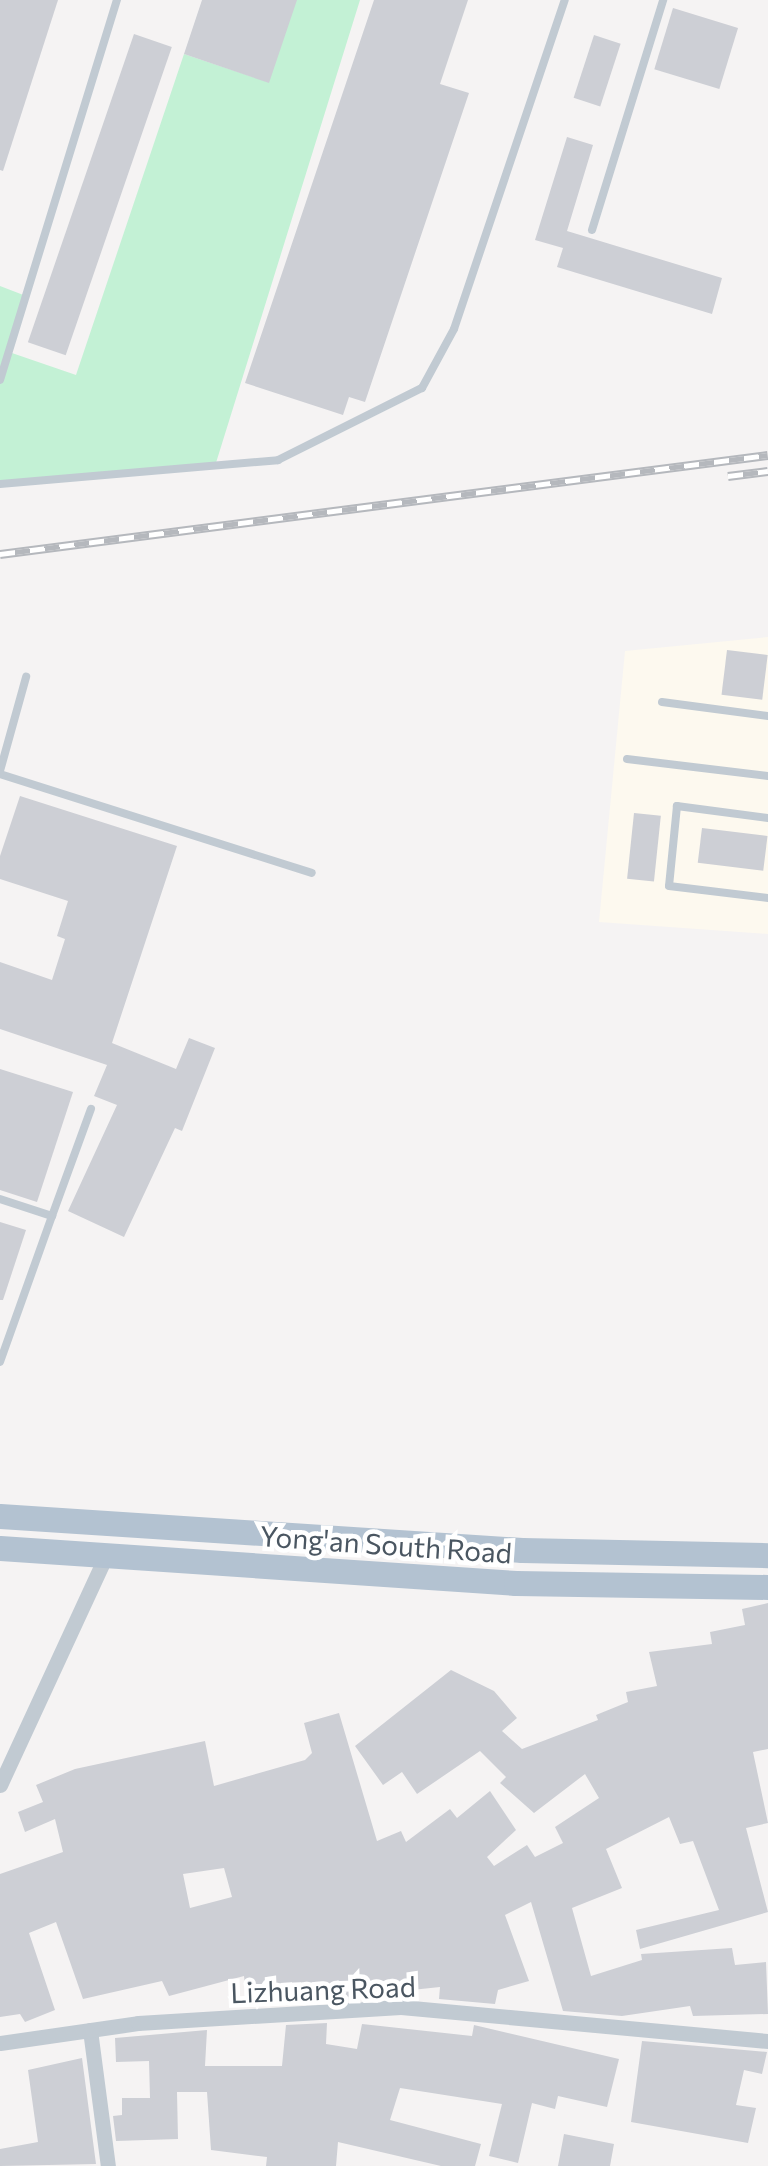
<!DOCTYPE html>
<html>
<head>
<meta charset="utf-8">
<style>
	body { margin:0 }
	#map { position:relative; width:768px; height:2166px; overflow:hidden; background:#f5f3f3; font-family:Commissioner,sans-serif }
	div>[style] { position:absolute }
	.commercial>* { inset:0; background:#fdf9ef }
	.green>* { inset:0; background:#c3f1d5 }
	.building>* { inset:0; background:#cdcfd5; transform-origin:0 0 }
	.lane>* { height:8px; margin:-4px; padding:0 4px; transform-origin:4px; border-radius:4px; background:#c1cad2 }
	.street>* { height:15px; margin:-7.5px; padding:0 7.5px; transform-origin:7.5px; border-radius:7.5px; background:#c1cad2 }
	.primary>* { height:25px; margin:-12.5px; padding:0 12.5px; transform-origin:12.5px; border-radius:12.5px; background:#b3c2d1 }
	.rail>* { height:9px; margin-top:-4.5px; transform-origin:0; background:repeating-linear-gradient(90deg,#fff 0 15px,#b5b8bd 0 30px); box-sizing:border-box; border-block:2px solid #b5b8bd }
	span { translate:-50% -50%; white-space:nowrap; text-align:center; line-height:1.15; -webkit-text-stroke:9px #fff; paint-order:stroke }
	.street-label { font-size:28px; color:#4a5661 }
</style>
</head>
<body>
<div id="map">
	<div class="commercial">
		<div style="clip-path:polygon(768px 637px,768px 934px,599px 922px,625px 651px)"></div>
	</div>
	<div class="green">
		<div style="clip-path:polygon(294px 0,360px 0,215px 466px,0 484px,0 286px,26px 296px,9px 352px,76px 375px,184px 54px,268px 82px)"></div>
	</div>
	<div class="building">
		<div style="clip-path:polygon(0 0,58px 0,3px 171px,0 170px)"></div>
		<div style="clip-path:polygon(202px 0,297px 0,269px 83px,184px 54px)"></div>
		<div style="clip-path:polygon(374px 0,468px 0,440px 84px,469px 93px,365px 402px,349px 397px,343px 415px,245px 383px)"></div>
		<div style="left:673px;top:8px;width:68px;height:64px;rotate:17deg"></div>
		<div style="left:134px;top:34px;width:40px;height:326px;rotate:19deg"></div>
		<div style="left:594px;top:35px;width:28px;height:66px;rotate:18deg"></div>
		<div style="clip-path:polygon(567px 137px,593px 145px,567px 231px,722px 278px,712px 314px,557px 267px,563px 248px,535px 240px)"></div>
		<div style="left:727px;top:650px;width:41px;height:45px;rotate:7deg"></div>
		<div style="clip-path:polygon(20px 796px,177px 846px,112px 1043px,176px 1069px,189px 1038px,215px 1048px,182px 1131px,175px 1128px,124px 1237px,68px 1211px,117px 1105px,94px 1096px,107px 1065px,0 1029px,0 962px,52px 980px,65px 939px,57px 936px,68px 901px,0 879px,0 856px)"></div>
		<div style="left:634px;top:813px;width:27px;height:66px;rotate:6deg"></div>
		<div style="left:702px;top:828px;width:66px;height:35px;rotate:7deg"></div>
		<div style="clip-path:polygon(0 1069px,73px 1092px,37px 1202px,0 1190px)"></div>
		<div style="clip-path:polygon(0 1222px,26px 1230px,3px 1300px,0 1300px)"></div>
		<div style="clip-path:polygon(evenodd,768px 1603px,768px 1749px,753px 1752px,768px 1823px,746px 1828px,768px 1912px,640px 1949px,636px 1930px,719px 1910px,693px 1841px,680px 1844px,669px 1817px,606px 1849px,622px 1888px,572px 1908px,591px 1976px,642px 1960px,641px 1954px,732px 1948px,735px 1965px,766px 1962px,768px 2014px,693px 2016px,690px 2006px,622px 2016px,563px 2011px,531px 1902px,505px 1915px,529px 1981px,498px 1990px,495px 2004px,439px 1999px,440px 1987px,308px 2001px,246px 1995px,244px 1976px,169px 1996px,162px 1981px,83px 1999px,56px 1922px,29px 1933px,55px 2010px,25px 2022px,20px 2014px,0 2017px,0 1874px,63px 1852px,55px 1819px,25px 1832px,18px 1812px,43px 1802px,36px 1785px,75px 1769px,205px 1741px,214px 1786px,305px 1760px,312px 1753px,304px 1723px,339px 1713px,377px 1841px,401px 1831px,406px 1842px,450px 1809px,457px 1818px,490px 1791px,516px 1830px,487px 1857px,494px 1866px,527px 1845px,535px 1857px,563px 1843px,555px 1827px,599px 1798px,585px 1774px,534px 1813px,500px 1783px,506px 1777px,480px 1751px,417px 1794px,402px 1772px,383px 1785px,355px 1746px,451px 1670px,494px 1691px,517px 1718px,502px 1731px,522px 1749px,598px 1720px,596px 1715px,628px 1702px,626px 1692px,657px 1686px,649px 1652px,712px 1644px,710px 1632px,745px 1625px,742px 1609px,768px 1603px,224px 1868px,232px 1897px,190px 1908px,183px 1874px,224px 1868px)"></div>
		<div style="clip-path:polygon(327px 2023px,326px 2044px,357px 2049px,362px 2024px,472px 2036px,474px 2025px,619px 2059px,607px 2107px,558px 2096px,555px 2109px,532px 2103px,518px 2163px,489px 2156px,502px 2104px,400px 2088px,390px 2120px,481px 2144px,475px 2166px,441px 2166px,338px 2142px,336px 2166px,266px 2166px,267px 2157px,211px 2150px,207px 2092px,177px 2092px,178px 2139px,116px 2141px,113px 2116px,122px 2115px,122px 2098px,150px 2098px,149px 2061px,116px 2062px,115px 2038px,207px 2030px,205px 2066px,282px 2066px,286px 2025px)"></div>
		<div style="clip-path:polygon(642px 2041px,767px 2052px,762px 2074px,744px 2070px,736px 2105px,756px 2108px,748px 2143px,631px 2122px)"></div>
		<div style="clip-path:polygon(82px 2058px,96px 2164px,0 2166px,0 2149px,38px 2142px,28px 2070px)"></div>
		<div style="clip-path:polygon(564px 2134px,614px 2144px,610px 2166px,558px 2166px)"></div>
	</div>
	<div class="lane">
		<div style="left:592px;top:230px;width:241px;rotate:-72.8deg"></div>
		<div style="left:0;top:380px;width:398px;rotate:-72.9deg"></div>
		<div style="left:0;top:484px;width:279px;rotate:-4.9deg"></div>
		<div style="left:278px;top:460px;width:161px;rotate:-26.6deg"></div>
		<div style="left:422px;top:388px;width:67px;rotate:-61.5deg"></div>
		<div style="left:454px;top:329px;width:347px;rotate:-71.4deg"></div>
		<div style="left:662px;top:702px;width:107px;rotate:7.5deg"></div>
		<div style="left:627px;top:759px;width:142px;rotate:6.9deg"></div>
		<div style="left:0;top:771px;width:98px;rotate:-74.5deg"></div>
		<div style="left:0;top:774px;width:327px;rotate:17.6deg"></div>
		<div style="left:768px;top:818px;width:92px;rotate:-172.5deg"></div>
		<div style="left:677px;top:806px;width:80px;rotate:95.7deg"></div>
		<div style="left:669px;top:886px;width:100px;rotate:6.9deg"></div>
		<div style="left:0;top:1199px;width:55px;rotate:18.1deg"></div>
		<div style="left:52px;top:1216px;width:114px;rotate:-70deg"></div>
		<div style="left:0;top:1362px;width:155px;rotate:-70.4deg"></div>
	</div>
	<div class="street">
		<div style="left:0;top:1785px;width:252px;rotate:-65.2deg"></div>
		<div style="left:90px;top:2030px;width:137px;rotate:82.5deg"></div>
		<div style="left:0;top:2043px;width:139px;rotate:-8.2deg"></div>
		<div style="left:138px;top:2023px;width:263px;rotate:-3.5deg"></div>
		<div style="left:401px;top:2007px;width:369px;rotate:5.3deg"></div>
	</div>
	<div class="primary">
		<div style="left:0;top:1516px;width:523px;rotate:3.73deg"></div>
		<div style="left:522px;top:1550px;width:246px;rotate:1.2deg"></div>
		<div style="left:0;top:1548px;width:517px;rotate:3.88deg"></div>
		<div style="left:516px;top:1583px;width:252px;rotate:0.9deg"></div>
	</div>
	<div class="rail">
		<div style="left:728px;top:476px;width:40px;rotate:-7.1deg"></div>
		<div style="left:0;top:554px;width:774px;rotate:-7.35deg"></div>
	</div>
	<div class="street-label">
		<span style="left:386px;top:1544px;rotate:4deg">Yong'an South Road</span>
		<span style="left:323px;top:1989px;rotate:-2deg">Lizhuang Road</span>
	</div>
</div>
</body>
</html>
